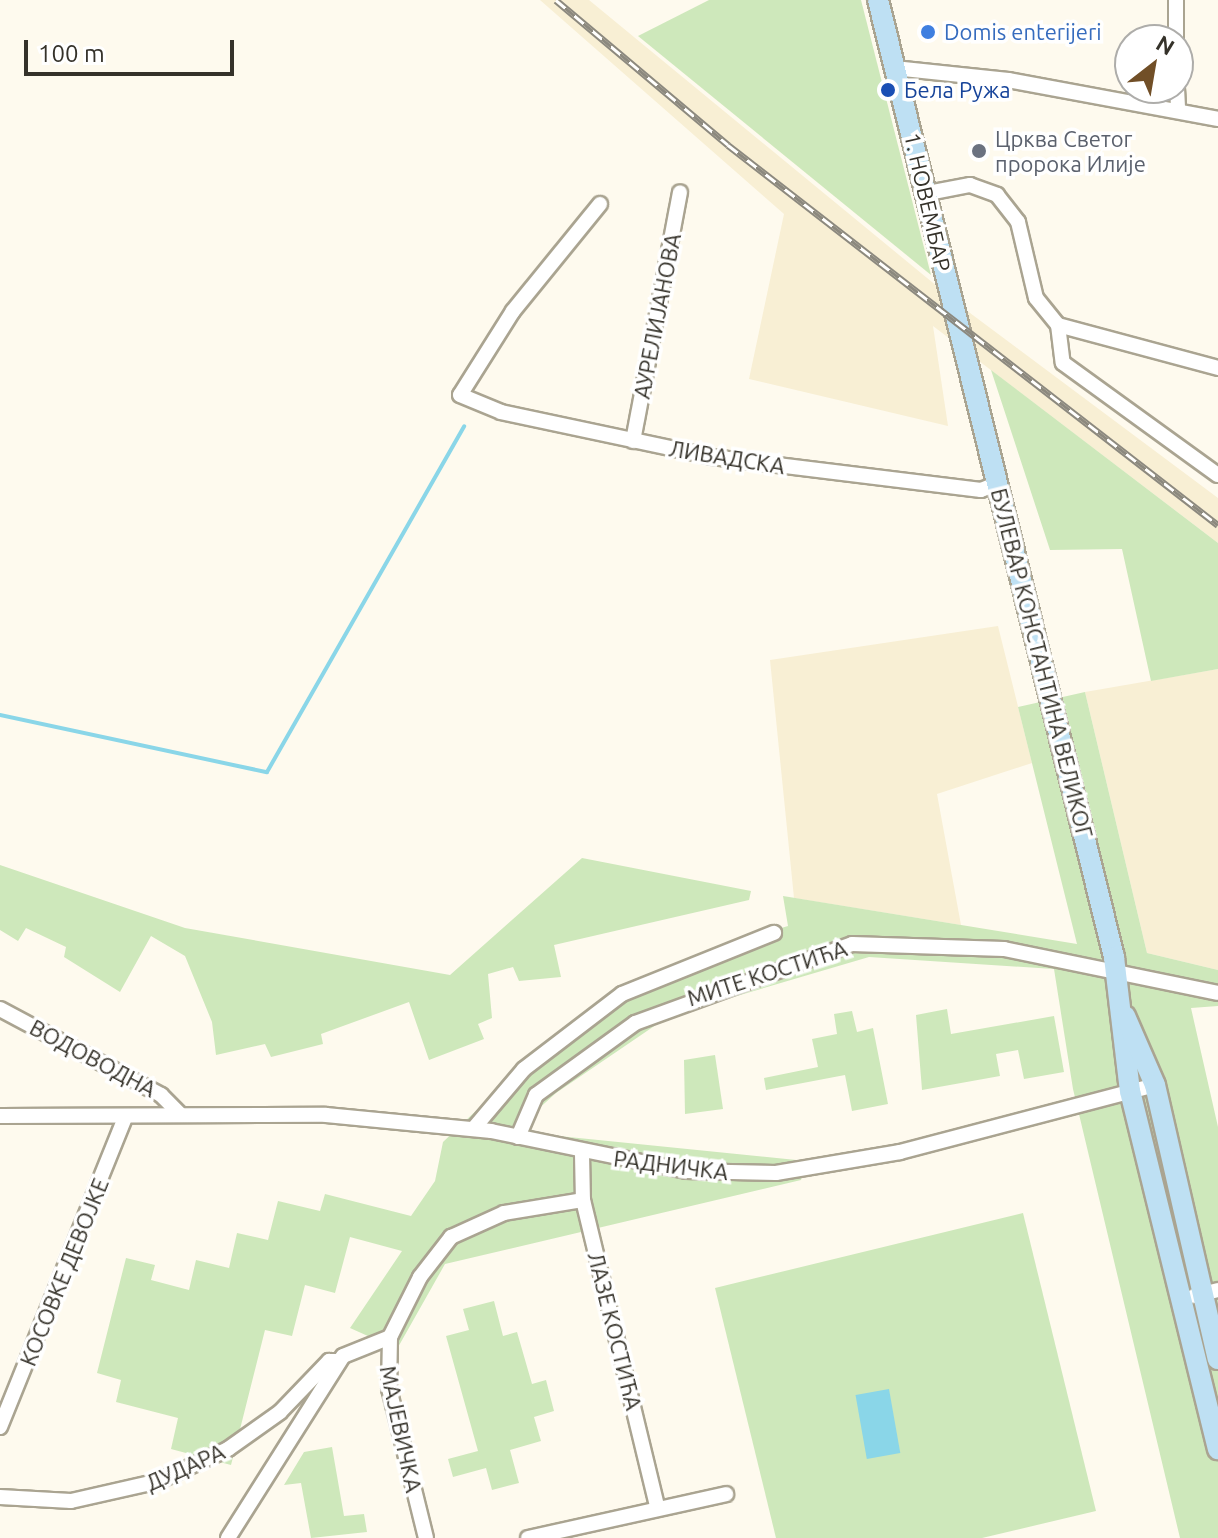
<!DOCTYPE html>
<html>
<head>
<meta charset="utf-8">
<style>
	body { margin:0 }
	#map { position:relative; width:1218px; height:1538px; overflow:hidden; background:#fefaee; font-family:Ubuntu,sans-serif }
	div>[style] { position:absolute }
	.built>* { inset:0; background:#f8efd4 }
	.green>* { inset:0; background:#cee8bb }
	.water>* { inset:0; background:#8ad6e8; transform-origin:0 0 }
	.stream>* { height:4px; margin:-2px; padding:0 2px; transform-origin:2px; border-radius:2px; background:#8ad6e8 }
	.roads { filter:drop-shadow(2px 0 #aaa491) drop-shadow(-2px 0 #aaa491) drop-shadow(0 2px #aaa491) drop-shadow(0 -2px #aaa491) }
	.minor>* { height:14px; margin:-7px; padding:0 7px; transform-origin:7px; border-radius:7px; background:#fff }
	.secondary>* { height:20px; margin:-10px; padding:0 10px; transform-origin:10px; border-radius:10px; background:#bee0f3 }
	.rail>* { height:7px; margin-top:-3.5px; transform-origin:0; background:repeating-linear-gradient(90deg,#fff 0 12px,#8c897f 0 24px); box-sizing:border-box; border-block:2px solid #8c897f }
	.dots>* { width:22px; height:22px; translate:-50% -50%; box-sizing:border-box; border:4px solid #fff; border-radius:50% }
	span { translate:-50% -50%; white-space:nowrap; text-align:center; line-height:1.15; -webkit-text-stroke:7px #fff; paint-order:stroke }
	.shop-label { font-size:22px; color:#366cbe }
	.left { translate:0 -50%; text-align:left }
	.transit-label { font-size:22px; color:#164399 }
	.worship-label { font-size:22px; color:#5b616d }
	.street-label { font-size:22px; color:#35322a }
	.north { position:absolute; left:1114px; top:24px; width:80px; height:80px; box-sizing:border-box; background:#fff; border:2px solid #aeadaa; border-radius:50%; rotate:31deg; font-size:22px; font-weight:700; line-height:32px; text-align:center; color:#35322a }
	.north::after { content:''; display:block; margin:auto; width:28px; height:36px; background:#714f27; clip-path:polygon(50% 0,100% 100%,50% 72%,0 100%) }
	.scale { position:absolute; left:24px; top:40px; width:210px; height:36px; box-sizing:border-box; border:4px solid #35322a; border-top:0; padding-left:10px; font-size:24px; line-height:28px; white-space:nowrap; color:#35322a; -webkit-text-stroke:6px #fff; paint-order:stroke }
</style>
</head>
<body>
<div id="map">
	<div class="built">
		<div style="clip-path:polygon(540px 0,589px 0,966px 310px,1218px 498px,1218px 543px,933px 326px,948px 426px,749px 379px,784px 214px)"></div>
		<div style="clip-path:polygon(998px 626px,1032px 763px,937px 794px,961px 925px,794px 898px,770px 660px)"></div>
		<div style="clip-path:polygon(1218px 669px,1218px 970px,1147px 953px,1085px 692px)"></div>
	</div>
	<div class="green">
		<div style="clip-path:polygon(709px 0,861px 0,931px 275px,638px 36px)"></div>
		<div style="clip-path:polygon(991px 370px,1218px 543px,1218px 669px,1151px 681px,1122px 549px,1050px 550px)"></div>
		<div style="clip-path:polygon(1085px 692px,1147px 953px,1218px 970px,1218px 1006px,1191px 1008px,1218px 1127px,1218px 1538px,1180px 1538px,1073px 1089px,1054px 969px,869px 957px,669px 1016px,556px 1093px,536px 1111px,529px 1133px,806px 1161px,801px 1180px,445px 1264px,397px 1349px,350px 1328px,402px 1251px,350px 1237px,335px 1293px,305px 1285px,292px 1336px,265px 1330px,231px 1465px,171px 1449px,178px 1418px,116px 1402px,121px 1380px,97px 1373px,126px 1258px,155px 1265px,151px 1280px,189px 1290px,196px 1260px,229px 1268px,237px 1233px,268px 1240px,278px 1201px,320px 1211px,325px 1194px,411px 1216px,435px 1181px,443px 1142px,518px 1071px,625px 991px,721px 946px,788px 926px,783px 896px,1077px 944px,1018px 707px)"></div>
		<div style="clip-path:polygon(582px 858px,751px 891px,749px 900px,554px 945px,561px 977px,519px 981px,513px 967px,488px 974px,492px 1018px,478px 1024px,484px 1039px,429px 1060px,409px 1002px,321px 1034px,323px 1044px,271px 1057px,265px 1044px,216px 1055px,212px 1022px,185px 956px,151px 936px,120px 992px,64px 957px,66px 947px,26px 928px,18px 941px,0 930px,0 865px,185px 928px,450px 975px)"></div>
		<div style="clip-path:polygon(947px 1009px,951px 1034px,1054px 1016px,1064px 1072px,1024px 1079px,1018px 1050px,996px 1054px,1000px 1076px,922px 1090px,916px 1015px)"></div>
		<div style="clip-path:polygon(852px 1011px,857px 1032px,873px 1028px,888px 1104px,852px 1111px,845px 1075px,766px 1090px,764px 1078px,818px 1067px,812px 1039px,837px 1034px,834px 1014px)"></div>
		<div style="clip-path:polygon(715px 1055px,723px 1109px,685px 1114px,684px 1060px)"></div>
		<div style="clip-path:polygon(1023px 1213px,1096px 1511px,982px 1538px,776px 1538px,715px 1288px)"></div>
		<div style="clip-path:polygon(494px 1301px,503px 1336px,517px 1332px,532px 1384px,546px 1380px,554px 1411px,534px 1417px,541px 1441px,510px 1450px,519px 1483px,492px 1490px,486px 1468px,453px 1477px,448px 1459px,478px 1451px,446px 1336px,469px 1330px,463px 1309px)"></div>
		<div style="clip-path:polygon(332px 1447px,344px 1516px,364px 1514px,367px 1532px,311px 1538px,301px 1483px,284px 1485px,304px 1452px)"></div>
	</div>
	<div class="water">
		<div style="left:889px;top:1389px;width:65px;height:34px;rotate:80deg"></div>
	</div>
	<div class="stream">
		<div style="left:0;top:715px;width:273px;rotate:12.1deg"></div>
		<div style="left:267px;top:772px;width:398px;rotate:-60.3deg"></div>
	</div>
	<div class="roads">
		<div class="minor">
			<div style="left:1176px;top:0;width:40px;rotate:90deg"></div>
			<div style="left:894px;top:68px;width:115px;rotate:6deg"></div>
			<div style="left:1008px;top:80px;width:214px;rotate:10.5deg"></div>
			<div style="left:1177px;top:88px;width:22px;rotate:87deg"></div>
			<div style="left:928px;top:193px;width:43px;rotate:-10.8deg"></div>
			<div style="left:970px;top:185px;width:29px;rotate:20deg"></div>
			<div style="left:997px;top:195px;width:34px;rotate:52deg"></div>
			<div style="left:1018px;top:222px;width:78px;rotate:76.7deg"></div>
			<div style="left:1036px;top:298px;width:35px;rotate:51deg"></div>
			<div style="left:1058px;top:325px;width:166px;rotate:15deg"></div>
			<div style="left:600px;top:204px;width:138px;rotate:129.1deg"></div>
			<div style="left:513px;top:311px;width:99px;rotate:122.2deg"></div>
			<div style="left:460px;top:395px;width:44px;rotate:22.5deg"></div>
			<div style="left:501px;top:412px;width:216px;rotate:12deg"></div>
			<div style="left:712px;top:457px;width:271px;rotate:7deg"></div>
			<div style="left:981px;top:490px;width:18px;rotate:-22deg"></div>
			<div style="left:1058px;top:325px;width:38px;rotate:83deg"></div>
			<div style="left:1063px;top:363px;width:191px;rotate:35.9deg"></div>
			<div style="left:633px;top:441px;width:253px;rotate:-79.3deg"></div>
			<div style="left:0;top:1009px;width:183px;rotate:28.1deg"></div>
			<div style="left:161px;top:1095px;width:27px;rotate:45deg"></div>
			<div style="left:0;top:1116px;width:326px;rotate:-0.2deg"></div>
			<div style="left:326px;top:1115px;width:166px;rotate:5.5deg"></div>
			<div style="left:491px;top:1131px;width:199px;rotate:11.6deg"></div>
			<div style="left:686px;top:1171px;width:90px;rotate:1.3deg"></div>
			<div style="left:776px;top:1173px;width:126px;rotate:-9.6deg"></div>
			<div style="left:900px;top:1152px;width:264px;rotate:-14.7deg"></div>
			<div style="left:474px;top:1128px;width:77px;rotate:-49.7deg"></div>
			<div style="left:524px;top:1069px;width:123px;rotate:-37.4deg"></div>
			<div style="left:622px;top:994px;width:164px;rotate:-21.9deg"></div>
			<div style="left:518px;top:1137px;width:46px;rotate:-66.8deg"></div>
			<div style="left:536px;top:1095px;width:122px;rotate:-36deg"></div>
			<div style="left:635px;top:1023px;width:231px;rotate:-20deg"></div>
			<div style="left:852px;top:944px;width:152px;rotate:1.9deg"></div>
			<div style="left:1004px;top:949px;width:218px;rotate:11.6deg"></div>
			<div style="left:582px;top:1154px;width:46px;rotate:88.8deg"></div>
			<div style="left:583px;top:1200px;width:316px;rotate:76.4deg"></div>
			<div style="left:1194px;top:1296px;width:25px;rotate:-14deg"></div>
			<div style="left:0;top:1427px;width:334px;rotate:-68deg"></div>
			<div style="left:0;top:1497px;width:71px;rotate:3.2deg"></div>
			<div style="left:71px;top:1501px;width:90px;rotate:-12.8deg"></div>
			<div style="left:159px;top:1481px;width:76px;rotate:-24.9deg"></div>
			<div style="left:228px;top:1449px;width:64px;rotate:-35.4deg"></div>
			<div style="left:280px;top:1412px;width:71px;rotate:-46.1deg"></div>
			<div style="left:329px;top:1361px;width:10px"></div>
			<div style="left:228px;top:1538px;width:215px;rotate:-57.7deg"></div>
			<div style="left:343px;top:1356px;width:51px;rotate:-22deg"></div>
			<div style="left:426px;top:1538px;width:154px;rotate:-103.9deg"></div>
			<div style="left:389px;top:1389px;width:52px;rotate:-88.9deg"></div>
			<div style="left:390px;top:1337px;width:67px;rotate:-63.4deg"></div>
			<div style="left:420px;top:1277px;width:51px;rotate:-52.2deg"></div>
			<div style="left:451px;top:1237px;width:58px;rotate:-24.4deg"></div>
			<div style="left:504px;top:1213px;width:80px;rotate:-9.3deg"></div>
			<div style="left:528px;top:1538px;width:203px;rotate:-12.5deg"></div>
		</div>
		<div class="secondary">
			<div style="left:878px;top:0;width:986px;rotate:76.15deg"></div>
			<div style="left:1114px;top:957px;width:135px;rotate:83.2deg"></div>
			<div style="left:1130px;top:1091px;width:369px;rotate:76.2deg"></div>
			<div style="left:1125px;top:1016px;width:75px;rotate:66.5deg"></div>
			<div style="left:1155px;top:1085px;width:281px;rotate:77.1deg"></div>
		</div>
	</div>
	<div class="rail">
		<div style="left:556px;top:0;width:225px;rotate:40.1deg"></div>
		<div style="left:728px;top:145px;width:620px;rotate:37.79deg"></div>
	</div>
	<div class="dots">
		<div style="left:928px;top:32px;background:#3f7fe0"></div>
		<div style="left:888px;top:90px;background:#1a4fb4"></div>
		<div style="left:979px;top:151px;background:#6b7280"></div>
	</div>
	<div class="shop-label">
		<span class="left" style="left:944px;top:32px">Domis enterijeri</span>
	</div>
	<div class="transit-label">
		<span class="left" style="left:904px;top:90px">Бела Ружа</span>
	</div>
	<div class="worship-label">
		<span class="left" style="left:995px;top:151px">Црква Светог<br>пророка Илије</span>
	</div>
	<div class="street-label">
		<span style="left:928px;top:202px;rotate:77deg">1. НОВЕМБАР</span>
		<span style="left:657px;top:316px;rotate:-79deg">АУРЕЛИЈАНОВА</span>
		<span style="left:727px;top:457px;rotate:9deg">ЛИВАДСКА</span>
		<span style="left:1042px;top:663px;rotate:76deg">БУЛЕВАР КОНСТАНТИНА ВЕЛИКОГ</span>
		<span style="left:767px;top:973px;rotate:-18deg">МИТЕ КОСТИЋА</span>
		<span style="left:93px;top:1058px;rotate:28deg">ВОДОВОДНА</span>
		<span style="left:671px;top:1165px;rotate:7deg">РАДНИЧКА</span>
		<span style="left:64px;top:1272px;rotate:-68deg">КОСОВКЕ ДЕВОЈКЕ</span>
		<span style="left:615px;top:1331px;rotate:76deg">ЛАЗЕ КОСТИЋА</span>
		<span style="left:401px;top:1429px;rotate:78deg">МАЈЕВИЧКА</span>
		<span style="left:185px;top:1467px;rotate:-24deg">ДУДАРА</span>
	</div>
	<div class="north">N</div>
	<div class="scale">100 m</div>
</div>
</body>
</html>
